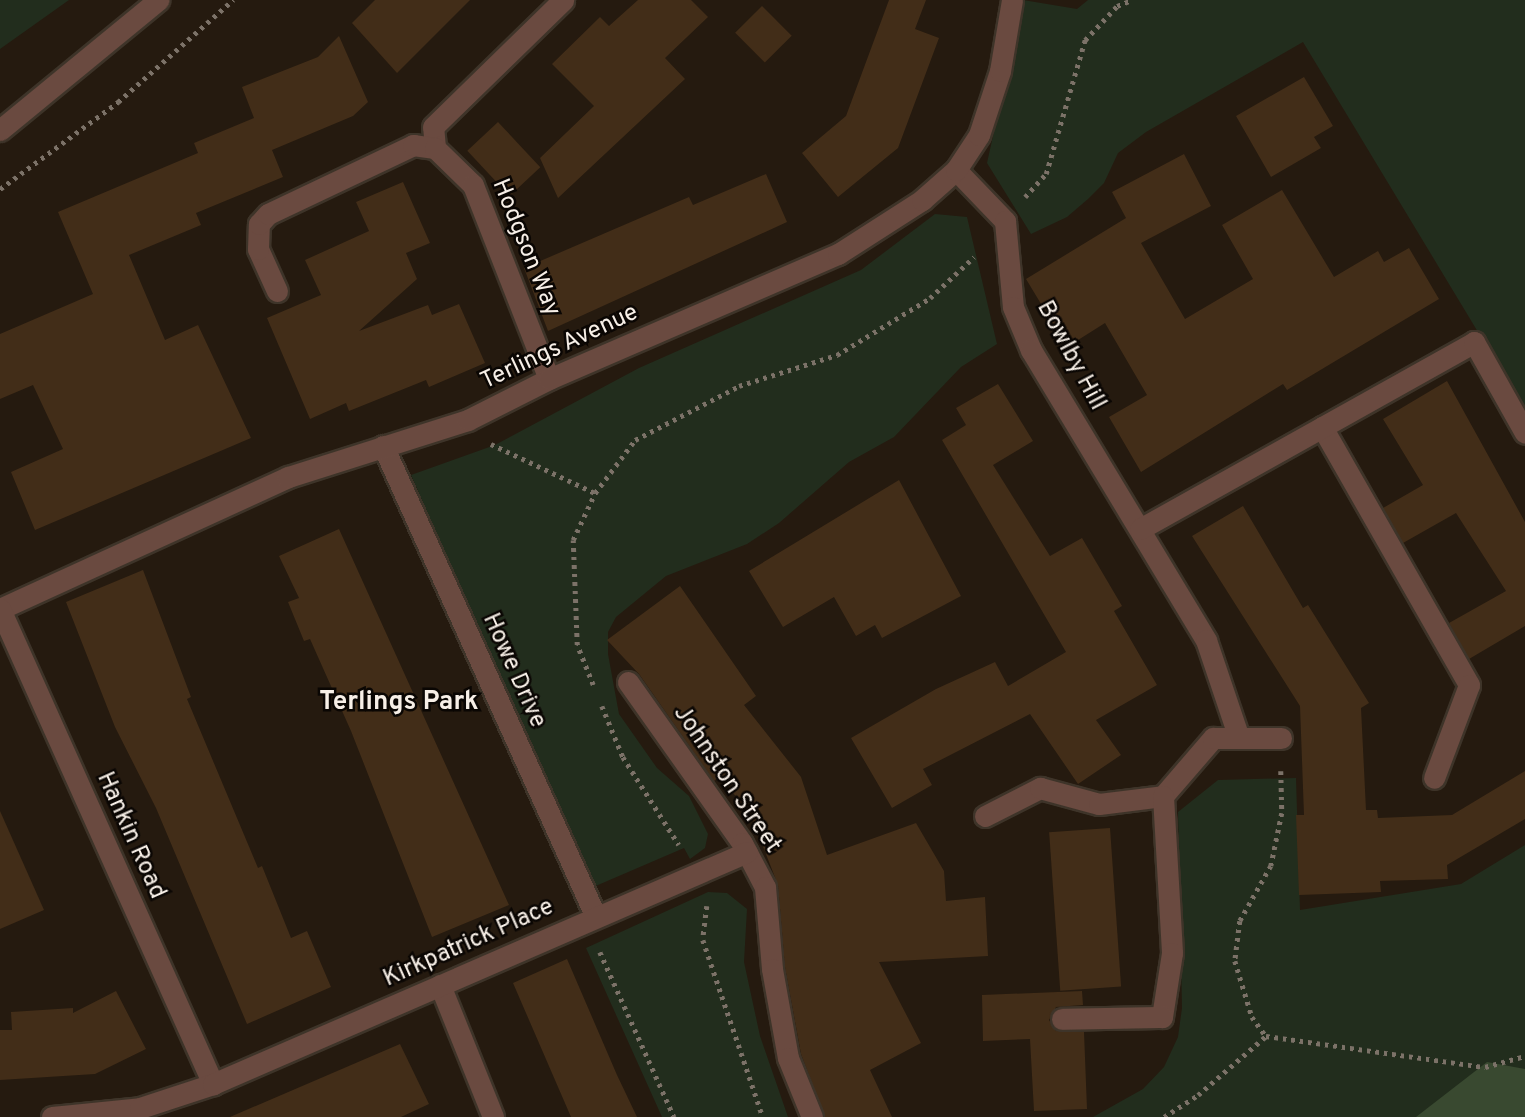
<!DOCTYPE html>
<html>
<head>
<meta charset="utf-8">
<style>
	body { margin:0 }
	#map { position:relative; width:1525px; height:1117px; overflow:hidden; background:#251a0f; font-family:Overpass,sans-serif }
	div>[style] { position:absolute }
	.green>* { inset:0; background:#222d1d }
	.forest>* { inset:0; background:#394930 }
	.building>* { inset:0; background:#422d18; transform-origin:0 0 }
	.path>* { height:4.5px; margin-top:-2.25px; transform-origin:0; background:repeating-linear-gradient(90deg,#7c7268 0 3.5px,transparent 0 8.5px) }
	.roads { filter:drop-shadow(2px 0 #3e3429) drop-shadow(-2px 0 #3e3429) drop-shadow(0 2px #3e3429) drop-shadow(0 -2px #3e3429) }
	.minor>* { height:21px; margin:-10.5px; padding:0 10.5px; transform-origin:10.5px; border-radius:10.5px; background:#6a4a40 }
	span { translate:-50% -50%; white-space:nowrap; text-align:center; line-height:1.15; -webkit-text-stroke:5px #0a0603; paint-order:stroke }
	.street-label { font-size:24px; color:#f7efe7 }
	.neighbourhood-label { font-size:26px; color:#f7efe7; font-weight:700 }
</style>
</head>
<body>
<div id="map">
	<div class="green">
		<div style="clip-path:polygon(0 0,69px 0,0 49px)"></div>
		<div style="clip-path:polygon(1023px 0,1077px 9px,1088px 0,1525px 0,1525px 410px,1303px 42px,1146px 132px,1118px 153px,1104px 183px,1088px 199px,1067px 217px,1031px 234px,987px 163px)"></div>
		<div style="clip-path:polygon(935px 214px,967px 217px,997px 344px,961px 367px,894px 437px,849px 462px,779px 523px,747px 544px,666px 576px,616px 617px,608px 632px,608px 654px,619px 714px,657px 768px,689px 796px,708px 834px,705px 848px,690px 859px,684px 848px,591px 888px,411px 475px,495px 445px,639px 368px,861px 270px)"></div>
		<div style="clip-path:polygon(1296px 778px,1300px 910px,1461px 884px,1525px 845px,1525px 1117px,1093px 1117px,1143px 1089px,1164px 1067px,1178px 1037px,1182px 1008px,1178px 812px,1218px 780px)"></div>
		<div style="clip-path:polygon(708px 892px,727px 893px,747px 909px,744px 962px,760px 1036px,788px 1117px,662px 1117px,586px 948px)"></div>
	</div>
	<div class="forest">
		<div style="clip-path:polygon(1487px 1062px,1525px 1069px,1525px 1117px,1416px 1117px)"></div>
	</div>
	<div class="building">
		<div style="clip-path:polygon(375px 0,470px 0,397px 73px,352px 23px)"></div>
		<div style="clip-path:polygon(638px 0,691px 0,708px 17px,665px 58px,685px 79px,558px 198px,540px 158px,594px 106px,552px 64px,600px 17px,609px 26px)"></div>
		<div style="clip-path:polygon(889px 0,926px 0,915px 29px,939px 38px,898px 148px,838px 197px,802px 153px,846px 116px)"></div>
		<div style="left:762px;top:6px;width:42px;height:38px;rotate:45deg"></div>
		<div style="clip-path:polygon(339px 36px,368px 102px,353px 116px,272px 150px,283px 177px,196px 213px,201px 225px,129px 255px,165px 340px,198px 325px,251px 438px,35px 530px,11px 472px,63px 449px,33px 385px,0 399px,0 334px,93px 294px,58px 212px,198px 153px,194px 143px,254px 118px,242px 87px,318px 57px)"></div>
		<div style="clip-path:polygon(1304px 77px,1333px 126px,1314px 137px,1321px 148px,1271px 177px,1236px 116px)"></div>
		<div style="left:498px;top:122px;width:62px;height:42px;rotate:47deg"></div>
		<div style="clip-path:polygon(1184px 154px,1211px 206px,1141px 243px,1185px 319px,1253px 279px,1222px 225px,1282px 190px,1334px 277px,1378px 251px,1384px 262px,1409px 248px,1439px 299px,1287px 390px,1283px 384px,1141px 472px,1109px 417px,1147px 395px,1105px 323px,1067px 347px,1026px 279px,1126px 218px,1112px 192px)"></div>
		<div style="clip-path:polygon(766px 174px,787px 222px,548px 331px,524px 268px,689px 197px,693px 205px)"></div>
		<div style="clip-path:polygon(403px 182px,430px 243px,406px 253px,417px 279px,359px 331px,428px 305px,432px 315px,459px 304px,485px 363px,429px 387px,426px 380px,349px 411px,346px 403px,310px 419px,267px 318px,321px 295px,305px 260px,369px 231px,356px 202px)"></div>
		<div style="clip-path:polygon(1447px 381px,1525px 522px,1525px 626px,1469px 659px,1449px 623px,1506px 591px,1456px 513px,1403px 543px,1383px 508px,1423px 485px,1383px 419px)"></div>
		<div style="clip-path:polygon(998px 384px,1033px 441px,993px 465px,1050px 556px,1082px 538px,1122px 606px,1114px 611px,1157px 685px,1096px 720px,1121px 755px,1078px 784px,1030px 714px,923px 769px,932px 785px,892px 808px,851px 738px,936px 689px,995px 662px,1008px 686px,1066px 652px,942px 440px,966px 425px,956px 408px)"></div>
		<div style="clip-path:polygon(899px 480px,961px 596px,882px 638px,875px 625px,856px 636px,834px 597px,783px 627px,749px 571px)"></div>
		<div style="clip-path:polygon(1243px 506px,1303px 608px,1308px 605px,1369px 703px,1361px 708px,1366px 810px,1377px 810px,1378px 818px,1452px 815px,1525px 771px,1525px 819px,1447px 865px,1448px 879px,1380px 881px,1381px 892px,1299px 895px,1296px 815px,1304px 815px,1300px 706px,1192px 536px)"></div>
		<div style="clip-path:polygon(339px 529px,509px 905px,432px 937px,351px 731px,310px 639px,304px 641px,288px 602px,299px 598px,279px 556px)"></div>
		<div style="clip-path:polygon(143px 570px,191px 697px,187px 699px,258px 868px,262px 866px,291px 938px,307px 931px,331px 987px,247px 1024px,156px 808px,115px 727px,66px 602px)"></div>
		<div style="clip-path:polygon(680px 586px,756px 696px,744px 705px,801px 777px,827px 855px,916px 823px,944px 871px,946px 901px,985px 897px,988px 956px,879px 962px,921px 1043px,870px 1070px,892px 1117px,825px 1117px,801px 1054px,785px 967px,778px 885px,751px 816px,720px 776px,714px 781px,639px 674px,607px 640px)"></div>
		<div style="clip-path:polygon(0 811px,44px 910px,0 929px)"></div>
		<div style="left:1110px;top:828px;width:159px;height:61px;rotate:86deg"></div>
		<div style="clip-path:polygon(567px 959px,617px 1075px,637px 1117px,571px 1117px,513px 983px)"></div>
		<div style="clip-path:polygon(116px 991px,146px 1049px,95px 1074px,0 1080px,0 1030px,12px 1030px,11px 1012px,73px 1008px,73px 1013px)"></div>
		<div style="clip-path:polygon(1082px 991px,1083px 1005px,1056px 1007px,1049px 1020px,1056px 1031px,1084px 1032px,1087px 1109px,1034px 1111px,1030px 1039px,983px 1041px,982px 995px)"></div>
		<div style="clip-path:polygon(400px 1044px,429px 1104px,401px 1117px,230px 1117px)"></div>
	</div>
	<div class="path">
		<div style="left:0;top:189px;width:147px;rotate:-36.4deg"></div>
		<div style="left:118px;top:102px;width:154px;rotate:-41.6deg"></div>
		<div style="left:1025px;top:197px;width:31px;rotate:-48deg"></div>
		<div style="left:1046px;top:174px;width:140px;rotate:-73.8deg"></div>
		<div style="left:1085px;top:40px;width:47px;rotate:-46.7deg"></div>
		<div style="left:1117px;top:6px;width:16px;rotate:-22deg"></div>
		<div style="left:491px;top:444px;width:115px;rotate:25.2deg"></div>
		<div style="left:593px;top:685px;width:43px;rotate:-111.8deg"></div>
		<div style="left:577px;top:645px;width:105px;rotate:-92.2deg"></div>
		<div style="left:573px;top:540px;width:52px;rotate:-64.9deg"></div>
		<div style="left:595px;top:493px;width:66px;rotate:-53deg"></div>
		<div style="left:635px;top:440px;width:117px;rotate:-27.4deg"></div>
		<div style="left:739px;top:386px;width:103px;rotate:-17.6deg"></div>
		<div style="left:837px;top:355px;width:109px;rotate:-31.5deg"></div>
		<div style="left:930px;top:298px;width:60px;rotate:-43deg"></div>
		<div style="left:602px;top:706px;width:55px;rotate:67.6deg"></div>
		<div style="left:623px;top:757px;width:104px;rotate:57.5deg"></div>
		<div style="left:1281px;top:771px;width:42px;rotate:88.6deg"></div>
		<div style="left:1282px;top:813px;width:54px;rotate:101.7deg"></div>
		<div style="left:1271px;top:866px;width:63px;rotate:119.4deg"></div>
		<div style="left:1240px;top:921px;width:40px;rotate:97.1deg"></div>
		<div style="left:1235px;top:961px;width:59px;rotate:73.1deg"></div>
		<div style="left:1252px;top:1017px;width:24px;rotate:54deg"></div>
		<div style="left:1266px;top:1036px;width:221px;rotate:8.1deg"></div>
		<div style="left:1485px;top:1067px;width:41px;rotate:-15.4deg"></div>
		<div style="left:707px;top:906px;width:34px;rotate:97deg"></div>
		<div style="left:703px;top:940px;width:187px;rotate:71.3deg"></div>
		<div style="left:600px;top:952px;width:181px;rotate:65.8deg"></div>
		<div style="left:1164px;top:1117px;width:40px;rotate:-32.9deg"></div>
		<div style="left:1198px;top:1095px;width:90px;rotate:-40.9deg"></div>
	</div>
	<div class="roads">
		<div class="minor">
			<div style="left:0;top:130px;width:205px;rotate:-39.4deg"></div>
			<div style="left:435px;top:148px;width:21px;rotate:-95deg"></div>
			<div style="left:433px;top:127px;width:182px;rotate:-44.3deg"></div>
			<div style="left:956px;top:170px;width:71px;rotate:46.1deg"></div>
			<div style="left:1005px;top:221px;width:86px;rotate:84.7deg"></div>
			<div style="left:1013px;top:307px;width:47px;rotate:67.3deg"></div>
			<div style="left:1031px;top:350px;width:339px;rotate:58.9deg"></div>
			<div style="left:1206px;top:640px;width:103px;rotate:71.4deg"></div>
			<div style="left:277px;top:291px;width:46px;rotate:-114.3deg"></div>
			<div style="left:258px;top:249px;width:25px;rotate:-88deg"></div>
			<div style="left:259px;top:224px;width:13px;rotate:-48deg"></div>
			<div style="left:268px;top:214px;width:161px;rotate:-25.4deg"></div>
			<div style="left:413px;top:145px;width:22px;rotate:8deg"></div>
			<div style="left:435px;top:148px;width:53px;rotate:44.2deg"></div>
			<div style="left:473px;top:185px;width:208px;rotate:68.6deg"></div>
			<div style="left:1322px;top:427px;width:297px;rotate:60.3deg"></div>
			<div style="left:1469px;top:685px;width:99px;rotate:110.6deg"></div>
			<div style="left:383px;top:446px;width:517px;rotate:65.67deg"></div>
			<div style="left:1140px;top:529px;width:383px;rotate:-29.2deg"></div>
			<div style="left:1474px;top:342px;width:104px;rotate:60.7deg"></div>
			<div style="left:0;top:609px;width:317px;rotate:-24.6deg"></div>
			<div style="left:288px;top:477px;width:189px;rotate:-17.6deg"></div>
			<div style="left:468px;top:420px;width:91px;rotate:-26.8deg"></div>
			<div style="left:549px;top:379px;width:315px;rotate:-23.4deg"></div>
			<div style="left:838px;top:254px;width:100px;rotate:-32.7deg"></div>
			<div style="left:922px;top:200px;width:45px;rotate:-41.4deg"></div>
			<div style="left:956px;top:170px;width:42px;rotate:-56.7deg"></div>
			<div style="left:979px;top:135px;width:67px;rotate:-71.8deg"></div>
			<div style="left:1000px;top:71px;width:72px;rotate:-80.4deg"></div>
			<div style="left:0;top:609px;width:521px;rotate:65.85deg"></div>
			<div style="left:628px;top:682px;width:197px;rotate:54.7deg"></div>
			<div style="left:742px;top:843px;width:50px;rotate:62.4deg"></div>
			<div style="left:765px;top:887px;width:82px;rotate:85.1deg"></div>
			<div style="left:772px;top:969px;width:90px;rotate:79.8deg"></div>
			<div style="left:788px;top:1058px;width:64px;rotate:67.9deg"></div>
			<div style="left:1163px;top:796px;width:77px;rotate:-49.2deg"></div>
			<div style="left:1213px;top:738px;width:68px"></div>
			<div style="left:985px;top:816px;width:62px;rotate:-27deg"></div>
			<div style="left:1040px;top:788px;width:61px;rotate:15.2deg"></div>
			<div style="left:1099px;top:804px;width:64px;rotate:-7.1deg"></div>
			<div style="left:1163px;top:796px;width:157px;rotate:86.7deg"></div>
			<div style="left:1172px;top:953px;width:65px;rotate:98.9deg"></div>
			<div style="left:1162px;top:1017px;width:100px;rotate:178.9deg"></div>
			<div style="left:440px;top:985px;width:142px;rotate:68.1deg"></div>
			<div style="left:52px;top:1117px;width:88px;rotate:-5.8deg"></div>
			<div style="left:140px;top:1108px;width:77px;rotate:-18.2deg"></div>
			<div style="left:213px;top:1084px;width:582px;rotate:-23.48deg"></div>
		</div>
	</div>
	<div class="street-label">
		<span style="left:525px;top:248px;rotate:68deg">Hodgson Way</span>
		<span style="left:560px;top:348px;rotate:-25deg">Terlings Avenue</span>
		<span style="left:1070px;top:356px;rotate:62deg">Bowlby Hill</span>
		<span style="left:513px;top:671px;rotate:66deg">Howe Drive</span>
		<span style="left:726px;top:780px;rotate:56deg">Johnston Street</span>
		<span style="left:130px;top:836px;rotate:66deg">Hankin Road</span>
		<span style="left:469px;top:944px;rotate:-24deg">Kirkpatrick Place</span>
	</div>
	<div class="neighbourhood-label">
		<span style="left:399px;top:703px">Terlings Park</span>
	</div>
</div>
</body>
</html>
